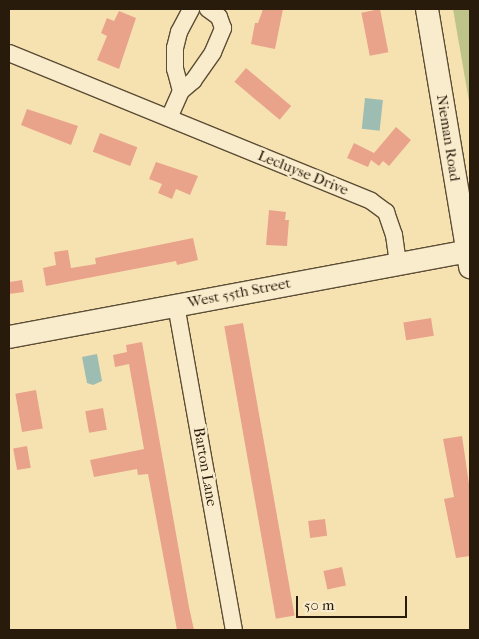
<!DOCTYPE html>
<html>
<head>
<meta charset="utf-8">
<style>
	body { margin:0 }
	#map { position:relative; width:479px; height:639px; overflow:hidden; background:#f6e2b1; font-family:"IM FELL French Canon",serif }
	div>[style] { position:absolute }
	.green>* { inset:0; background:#bec38a }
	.water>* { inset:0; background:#9ebdb2; transform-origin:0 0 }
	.building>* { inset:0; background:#e9a38b; transform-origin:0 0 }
	.roads { filter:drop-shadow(1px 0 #5c4d35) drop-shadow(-1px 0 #5c4d35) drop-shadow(0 1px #5c4d35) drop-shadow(0 -1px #5c4d35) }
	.street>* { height:16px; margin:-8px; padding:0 8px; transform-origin:8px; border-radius:8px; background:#f9eccc }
	.secondary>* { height:22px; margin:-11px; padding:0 11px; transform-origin:11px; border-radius:11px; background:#f9eccc }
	span { translate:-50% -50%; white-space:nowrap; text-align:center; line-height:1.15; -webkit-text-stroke:5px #f9eccc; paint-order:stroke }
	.street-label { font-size:15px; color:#291b0c }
	.frame { position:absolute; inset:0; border:10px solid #291b0c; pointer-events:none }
	.scale { position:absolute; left:296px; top:596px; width:111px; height:22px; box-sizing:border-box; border:2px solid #291b0c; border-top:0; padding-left:6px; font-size:15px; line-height:18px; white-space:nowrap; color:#291b0c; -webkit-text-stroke:4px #f9eccc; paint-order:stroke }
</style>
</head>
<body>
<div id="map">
	<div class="green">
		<div style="clip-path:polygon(453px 9px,470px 9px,470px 107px)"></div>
	</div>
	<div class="water">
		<div style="left:365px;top:98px;width:18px;height:31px;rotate:6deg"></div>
		<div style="clip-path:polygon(97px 354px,102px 381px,93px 385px,87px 383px,82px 357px)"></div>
	</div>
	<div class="building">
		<div style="clip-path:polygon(263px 9px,283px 9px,275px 49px,251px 44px,255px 23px,258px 23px)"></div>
		<div style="left:380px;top:9px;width:44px;height:19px;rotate:79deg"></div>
		<div style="clip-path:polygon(119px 11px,136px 18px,119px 69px,97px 60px,107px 36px,101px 33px,107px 18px,114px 21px)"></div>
		<div style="left:246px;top:68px;width:59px;height:18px;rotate:40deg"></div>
		<div style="clip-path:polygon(27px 109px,78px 126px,71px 145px,21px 125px)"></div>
		<div style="clip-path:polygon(396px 127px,411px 140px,389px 166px,383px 161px,379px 166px,371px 160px,368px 167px,347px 158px,354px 143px,374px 153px)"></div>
		<div style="left:100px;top:133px;width:40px;height:20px;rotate:21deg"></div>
		<div style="clip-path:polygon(156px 162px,198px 176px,190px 195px,176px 189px,172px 199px,158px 193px,162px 184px,149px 179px)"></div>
		<div style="clip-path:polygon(269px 210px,286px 212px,285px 220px,289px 220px,287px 246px,266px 245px)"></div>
		<div style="clip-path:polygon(193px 238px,198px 260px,177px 265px,176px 261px,46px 286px,43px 268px,56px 265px,54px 252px,68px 250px,71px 268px,96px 264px,95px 258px)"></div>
		<div style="clip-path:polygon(22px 280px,24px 292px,9px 294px,9px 282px)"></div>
		<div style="left:431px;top:318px;width:18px;height:28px;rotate:81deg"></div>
		<div style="left:243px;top:323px;width:297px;height:19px;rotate:80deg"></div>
		<div style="clip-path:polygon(142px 342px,189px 607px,194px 630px,177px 630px,148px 474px,138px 475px,137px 469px,94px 477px,90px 460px,144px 449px,129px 364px,115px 367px,113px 355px,127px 352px,126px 345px)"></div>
		<div style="left:36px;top:390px;width:39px;height:21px;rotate:80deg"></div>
		<div style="left:103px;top:408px;width:22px;height:18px;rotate:80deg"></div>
		<div style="clip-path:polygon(462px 436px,470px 491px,470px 556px,456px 558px,444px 499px,454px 497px,443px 439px)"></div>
		<div style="left:27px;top:446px;width:22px;height:14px;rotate:80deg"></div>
		<div style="left:325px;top:519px;width:17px;height:17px;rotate:83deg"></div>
		<div style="left:342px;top:567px;width:19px;height:19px;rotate:78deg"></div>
	</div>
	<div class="roads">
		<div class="street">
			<div style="left:9px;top:53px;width:391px;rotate:22.2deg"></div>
			<div style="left:371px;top:201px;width:19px;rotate:36deg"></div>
			<div style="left:386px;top:212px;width:24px;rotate:71deg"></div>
			<div style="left:394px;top:235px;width:28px;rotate:82deg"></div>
			<div style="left:181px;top:91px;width:23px;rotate:-105deg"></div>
			<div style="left:175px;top:69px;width:21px;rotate:-90deg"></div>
			<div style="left:175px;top:48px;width:16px;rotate:-76deg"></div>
			<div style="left:179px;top:32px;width:26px;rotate:-62deg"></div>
			<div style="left:169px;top:118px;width:30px;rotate:-66deg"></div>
			<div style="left:181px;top:91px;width:16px;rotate:-40deg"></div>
			<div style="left:193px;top:81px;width:35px;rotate:-55deg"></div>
			<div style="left:213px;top:52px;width:26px;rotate:-67deg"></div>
			<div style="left:223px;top:28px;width:12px;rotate:-110deg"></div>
			<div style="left:219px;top:17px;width:14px;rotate:-144deg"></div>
			<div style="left:176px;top:305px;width:330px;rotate:79.9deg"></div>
		</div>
		<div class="secondary">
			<div style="left:427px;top:9px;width:262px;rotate:80.5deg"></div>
			<div style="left:9px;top:337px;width:469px;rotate:-10.6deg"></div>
		</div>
	</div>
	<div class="street-label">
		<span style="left:448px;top:138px;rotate:81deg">Nieman Road</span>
		<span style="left:303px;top:173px;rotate:22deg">Lecluyse Drive</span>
		<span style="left:239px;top:293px;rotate:-11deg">West 55th Street</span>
		<span style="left:205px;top:467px;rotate:80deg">Barton Lane</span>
	</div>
	<div class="frame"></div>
	<div class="scale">50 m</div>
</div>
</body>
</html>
